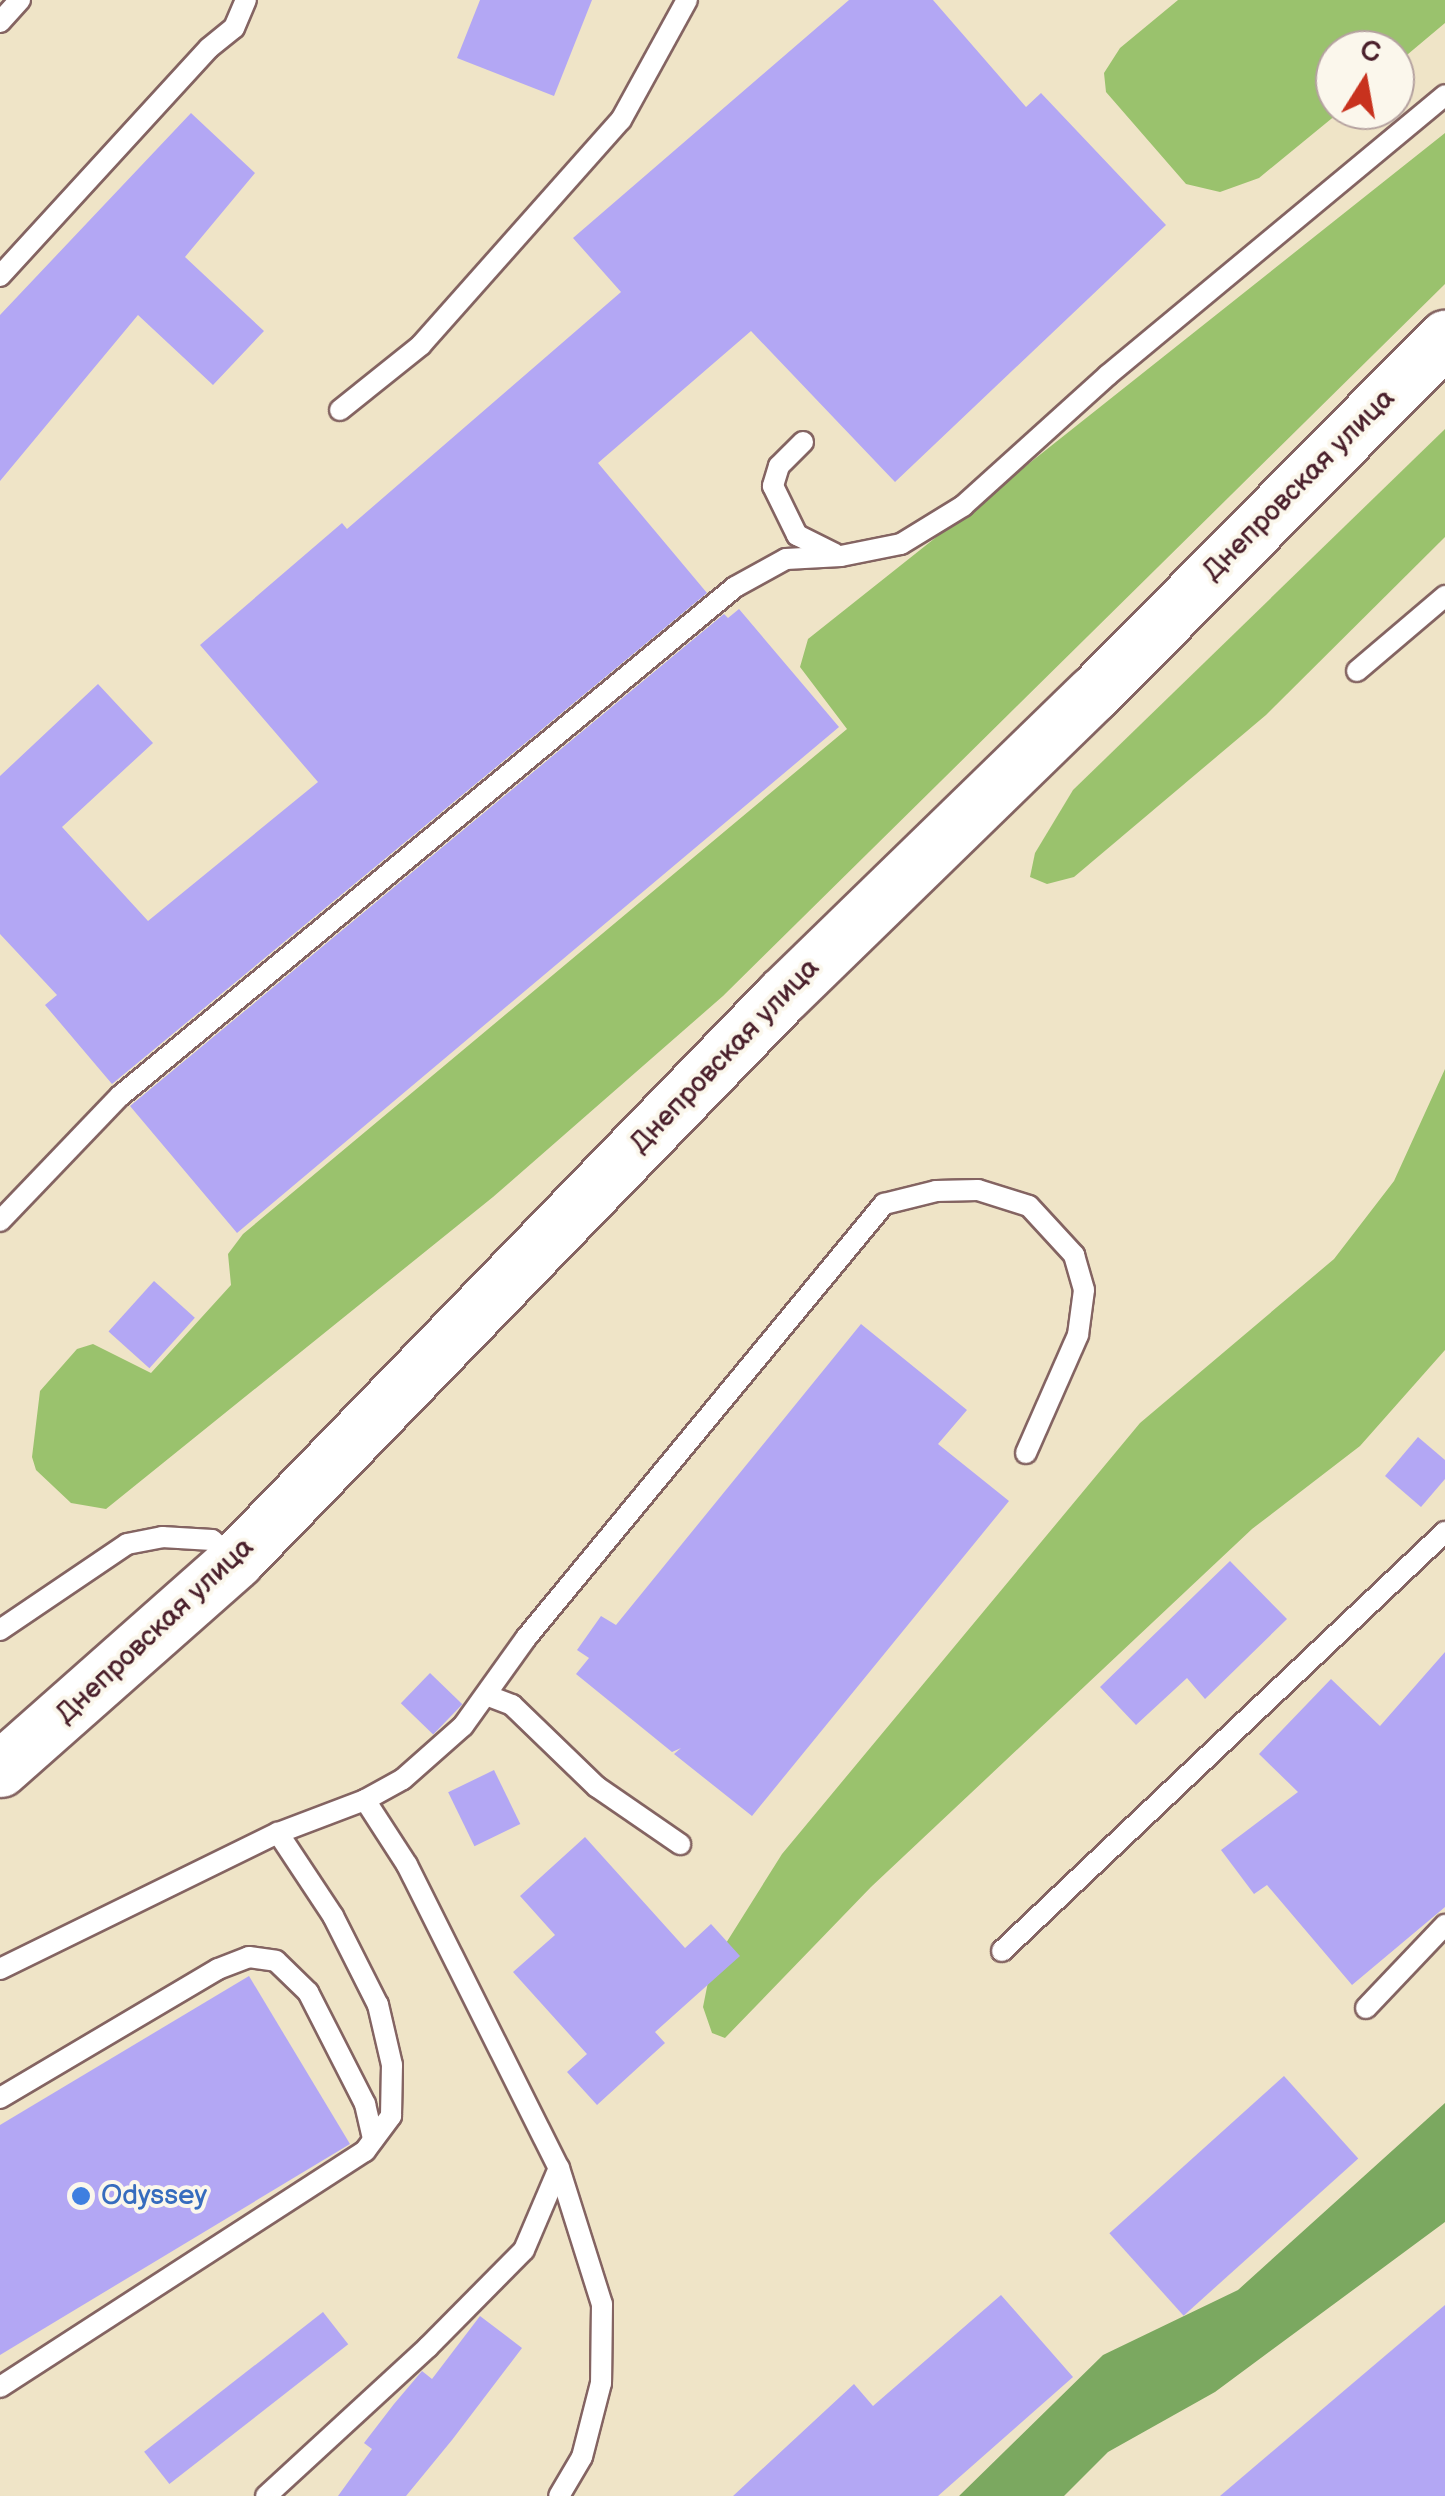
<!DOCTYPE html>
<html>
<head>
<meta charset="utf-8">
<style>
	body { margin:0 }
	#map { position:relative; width:1445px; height:2496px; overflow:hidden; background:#efe4c7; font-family:"Balsamiq Sans",sans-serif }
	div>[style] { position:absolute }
	.green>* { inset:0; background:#9ac26d }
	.forest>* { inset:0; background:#7ba860 }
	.building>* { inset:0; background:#b3a7f4; transform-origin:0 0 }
	.roads { filter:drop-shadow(2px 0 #846462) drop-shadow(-2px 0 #846462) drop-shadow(0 2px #846462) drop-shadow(0 -2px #846462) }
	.lane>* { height:20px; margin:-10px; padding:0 10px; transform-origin:10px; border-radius:10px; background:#fff }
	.secondary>* { height:55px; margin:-27.5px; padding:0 27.5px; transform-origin:27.5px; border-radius:27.5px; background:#fff }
	.dots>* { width:28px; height:28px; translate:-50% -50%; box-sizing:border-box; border:5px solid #fbf7ec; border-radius:50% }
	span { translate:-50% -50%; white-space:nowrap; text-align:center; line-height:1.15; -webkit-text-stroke:8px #fbf7ec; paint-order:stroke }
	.street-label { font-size:28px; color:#4a1f2b }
	.shop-label { font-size:28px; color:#366cbe }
	.left { translate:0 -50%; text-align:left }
	.north { position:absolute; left:1315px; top:30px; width:100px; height:100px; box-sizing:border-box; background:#fbf7ec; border:2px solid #b4a19f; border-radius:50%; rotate:11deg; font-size:28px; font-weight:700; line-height:40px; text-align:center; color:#4a1f2b }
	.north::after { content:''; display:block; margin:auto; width:35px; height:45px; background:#c8321e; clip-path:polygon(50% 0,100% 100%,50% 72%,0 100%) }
</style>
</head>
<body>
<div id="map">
	<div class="green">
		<div style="clip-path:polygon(1178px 0,1445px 0,1445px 23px,1395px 65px,1395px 50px,1335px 50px,1335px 110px,1342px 110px,1259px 178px,1220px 192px,1186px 184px,1106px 92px,1104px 73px,1120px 48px)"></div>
		<div style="clip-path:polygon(1445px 133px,1445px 284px,723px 996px,493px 1197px,106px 1509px,71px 1503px,36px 1470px,32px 1457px,40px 1391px,77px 1349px,93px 1344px,151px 1373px,231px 1285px,228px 1254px,243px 1234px,847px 729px,800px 667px,808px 639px)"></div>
		<div style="clip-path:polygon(1445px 429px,1445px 537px,1266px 715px,1074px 877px,1047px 884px,1030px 877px,1035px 853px,1073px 790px)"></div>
		<div style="clip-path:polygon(1445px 1069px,1445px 1350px,1360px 1446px,1252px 1529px,871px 1887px,725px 2038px,712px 2033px,703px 2007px,711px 1967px,782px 1854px,1140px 1423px,1334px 1259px,1394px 1181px)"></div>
	</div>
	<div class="forest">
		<div style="clip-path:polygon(1445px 2103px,1445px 2222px,1215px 2392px,1108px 2452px,1064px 2496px,959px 2496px,1103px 2355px,1238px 2290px)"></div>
	</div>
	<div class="building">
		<div style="clip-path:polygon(480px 0,592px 0,554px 96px,457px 58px)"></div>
		<div style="clip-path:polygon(849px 0,933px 0,1026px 107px,1041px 93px,1166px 225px,895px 482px,751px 331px,598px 463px,707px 593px,112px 1084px,45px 1005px,57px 995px,0 934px,0 776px,98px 684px,153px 743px,62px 827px,148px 921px,318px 782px,200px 645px,342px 523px,347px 529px,621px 292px,573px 238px)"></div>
		<div style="clip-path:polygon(191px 113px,255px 173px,185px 257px,264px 331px,213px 385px,138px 315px,0 481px,0 315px)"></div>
		<div style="clip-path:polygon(739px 609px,839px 727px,237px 1233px,130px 1106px,724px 614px,728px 618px)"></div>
		<div style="left:154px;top:1281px;width:55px;height:68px;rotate:42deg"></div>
		<div style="clip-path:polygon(861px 1324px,967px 1410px,938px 1444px,1009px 1501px,752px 1816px,674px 1754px,681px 1748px,672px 1752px,576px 1674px,589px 1658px,577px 1650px,601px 1616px,616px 1625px)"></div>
		<div style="clip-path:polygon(1418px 1437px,1445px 1460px,1445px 1479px,1421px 1507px,1385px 1476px)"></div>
		<div style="clip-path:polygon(1230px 1561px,1287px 1619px,1205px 1699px,1187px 1678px,1136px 1725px,1100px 1687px)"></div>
		<div style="clip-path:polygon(1445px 1652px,1445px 1907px,1352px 1985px,1267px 1885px,1254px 1894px,1221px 1850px,1298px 1792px,1259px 1754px,1331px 1679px,1380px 1726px)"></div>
		<div style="left:430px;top:1673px;width:45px;height:42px;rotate:44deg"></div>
		<div style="left:494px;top:1770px;width:60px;height:51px;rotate:64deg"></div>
		<div style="clip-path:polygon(585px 1837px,685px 1948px,711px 1924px,740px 1956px,655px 2032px,665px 2043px,597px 2105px,567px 2072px,587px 2054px,513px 1972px,555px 1935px,520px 1896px)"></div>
		<div style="clip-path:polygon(249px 1976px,350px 2144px,0 2355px,0 2125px)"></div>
		<div style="left:1284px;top:2076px;width:111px;height:235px;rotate:48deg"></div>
		<div style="clip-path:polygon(1001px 2295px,1073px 2377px,938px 2496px,733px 2496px,854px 2384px,873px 2406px)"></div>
		<div style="clip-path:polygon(1445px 2305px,1445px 2496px,1220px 2496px)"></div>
		<div style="left:323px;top:2312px;width:41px;height:227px;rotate:52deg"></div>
		<div style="clip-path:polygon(480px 2316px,522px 2348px,452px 2440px,406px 2496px,338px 2496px,372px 2449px,364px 2443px,394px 2404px,422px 2371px,432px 2379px)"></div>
	</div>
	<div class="roads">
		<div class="lane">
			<div style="left:0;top:22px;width:30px;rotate:-48deg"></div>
			<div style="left:0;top:276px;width:309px;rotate:-47.5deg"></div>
			<div style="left:209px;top:48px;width:32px;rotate:-39deg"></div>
			<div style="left:234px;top:28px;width:30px;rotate:-67deg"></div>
			<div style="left:340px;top:410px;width:104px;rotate:-38.7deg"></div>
			<div style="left:421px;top:345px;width:301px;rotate:-48.4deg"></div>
			<div style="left:621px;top:120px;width:137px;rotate:-61.2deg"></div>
			<div style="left:803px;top:442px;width:34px;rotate:135deg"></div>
			<div style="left:779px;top:466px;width:21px;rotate:107deg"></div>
			<div style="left:773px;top:486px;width:55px;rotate:63.9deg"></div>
			<div style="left:797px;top:535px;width:42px;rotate:26.6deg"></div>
			<div style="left:1357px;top:671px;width:116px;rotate:-40.4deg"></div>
			<div style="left:0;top:1221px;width:173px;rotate:-46.2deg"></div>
			<div style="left:120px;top:1096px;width:798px;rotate:-39.61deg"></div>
			<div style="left:735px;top:587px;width:58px;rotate:-28.8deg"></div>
			<div style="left:786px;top:559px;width:55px;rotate:-3.1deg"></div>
			<div style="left:841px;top:556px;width:61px;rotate:-11.3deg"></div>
			<div style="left:901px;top:544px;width:73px;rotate:-31.5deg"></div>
			<div style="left:963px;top:506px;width:195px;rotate:-42.1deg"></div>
			<div style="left:1108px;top:375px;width:438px;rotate:-39.7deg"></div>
			<div style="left:0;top:1630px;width:153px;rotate:-34.1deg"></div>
			<div style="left:127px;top:1544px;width:36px;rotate:-11deg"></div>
			<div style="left:162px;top:1537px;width:50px;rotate:3.4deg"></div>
			<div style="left:212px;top:1540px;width:29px;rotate:41deg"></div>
			<div style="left:486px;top:1695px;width:28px;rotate:21deg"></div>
			<div style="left:512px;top:1705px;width:118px;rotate:44deg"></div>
			<div style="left:597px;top:1787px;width:101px;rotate:34.5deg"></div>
			<div style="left:365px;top:1800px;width:77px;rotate:57.1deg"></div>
			<div style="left:407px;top:1865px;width:339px;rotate:63.4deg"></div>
			<div style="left:559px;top:2168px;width:143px;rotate:72.5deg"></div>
			<div style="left:602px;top:2304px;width:79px;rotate:90.7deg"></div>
			<div style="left:601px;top:2383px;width:76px;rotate:104.4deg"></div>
			<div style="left:582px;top:2457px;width:45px;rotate:120.5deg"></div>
			<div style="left:1002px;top:1951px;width:610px;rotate:-43.41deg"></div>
			<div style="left:0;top:1969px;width:309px;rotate:-26.1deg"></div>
			<div style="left:278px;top:1833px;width:93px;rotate:-20.8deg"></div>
			<div style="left:365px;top:1800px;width:43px;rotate:-28.9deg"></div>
			<div style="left:403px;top:1779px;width:80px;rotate:-41.5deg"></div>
			<div style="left:463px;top:1726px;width:108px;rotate:-54.4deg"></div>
			<div style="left:526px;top:1638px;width:563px;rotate:-50.48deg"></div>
			<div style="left:884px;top:1204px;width:54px;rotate:-14deg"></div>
			<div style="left:936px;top:1191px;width:42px;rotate:-1.4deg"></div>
			<div style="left:978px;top:1190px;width:53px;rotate:17.4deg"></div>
			<div style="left:1029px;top:1206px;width:67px;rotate:47.4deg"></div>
			<div style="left:1074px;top:1255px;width:36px;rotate:74deg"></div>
			<div style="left:1084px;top:1290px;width:45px;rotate:97.6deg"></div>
			<div style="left:1078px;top:1335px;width:129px;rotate:113.8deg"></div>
			<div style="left:1366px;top:2008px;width:115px;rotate:-46.4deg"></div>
			<div style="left:0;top:2098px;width:253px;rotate:-30.6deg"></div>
			<div style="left:218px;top:1969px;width:33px;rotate:-21deg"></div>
			<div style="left:249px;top:1957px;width:27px;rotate:8deg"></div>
			<div style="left:276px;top:1961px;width:45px;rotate:44.1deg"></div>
			<div style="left:308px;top:1992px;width:126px;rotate:63deg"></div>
			<div style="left:365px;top:2104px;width:36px;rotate:77deg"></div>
			<div style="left:0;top:2387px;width:435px;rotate:-32.9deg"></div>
			<div style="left:365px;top:2151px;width:44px;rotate:-53.4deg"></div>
			<div style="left:391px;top:2116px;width:51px;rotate:-88.9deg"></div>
			<div style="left:392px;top:2065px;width:62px;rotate:-103.1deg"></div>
			<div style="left:378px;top:2005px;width:100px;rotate:-116.8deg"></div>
			<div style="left:333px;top:1916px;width:100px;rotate:-123.5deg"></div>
			<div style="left:266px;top:2496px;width:220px;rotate:-42.6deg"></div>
			<div style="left:428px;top:2347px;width:136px;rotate:-45.3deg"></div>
			<div style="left:524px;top:2250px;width:89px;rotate:-66.9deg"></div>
		</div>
		<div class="secondary">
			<div style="left:0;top:1769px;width:315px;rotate:-41.5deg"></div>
			<div style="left:236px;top:1560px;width:786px;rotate:-45.93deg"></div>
			<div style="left:783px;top:995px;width:432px;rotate:-44.2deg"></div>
			<div style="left:1093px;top:694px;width:501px;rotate:-45.32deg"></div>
		</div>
	</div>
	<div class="dots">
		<div style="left:81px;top:2196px;background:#3f7fe0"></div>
	</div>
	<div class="street-label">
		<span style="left:1299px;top:485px;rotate:-45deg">Днепровская улица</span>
		<span style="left:725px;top:1056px;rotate:-46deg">Днепровская улица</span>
		<span style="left:155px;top:1631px;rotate:-43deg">Днепровская улица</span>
	</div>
	<div class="shop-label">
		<span class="left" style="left:101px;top:2196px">Odyssey</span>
	</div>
	<div class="north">С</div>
</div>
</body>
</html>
